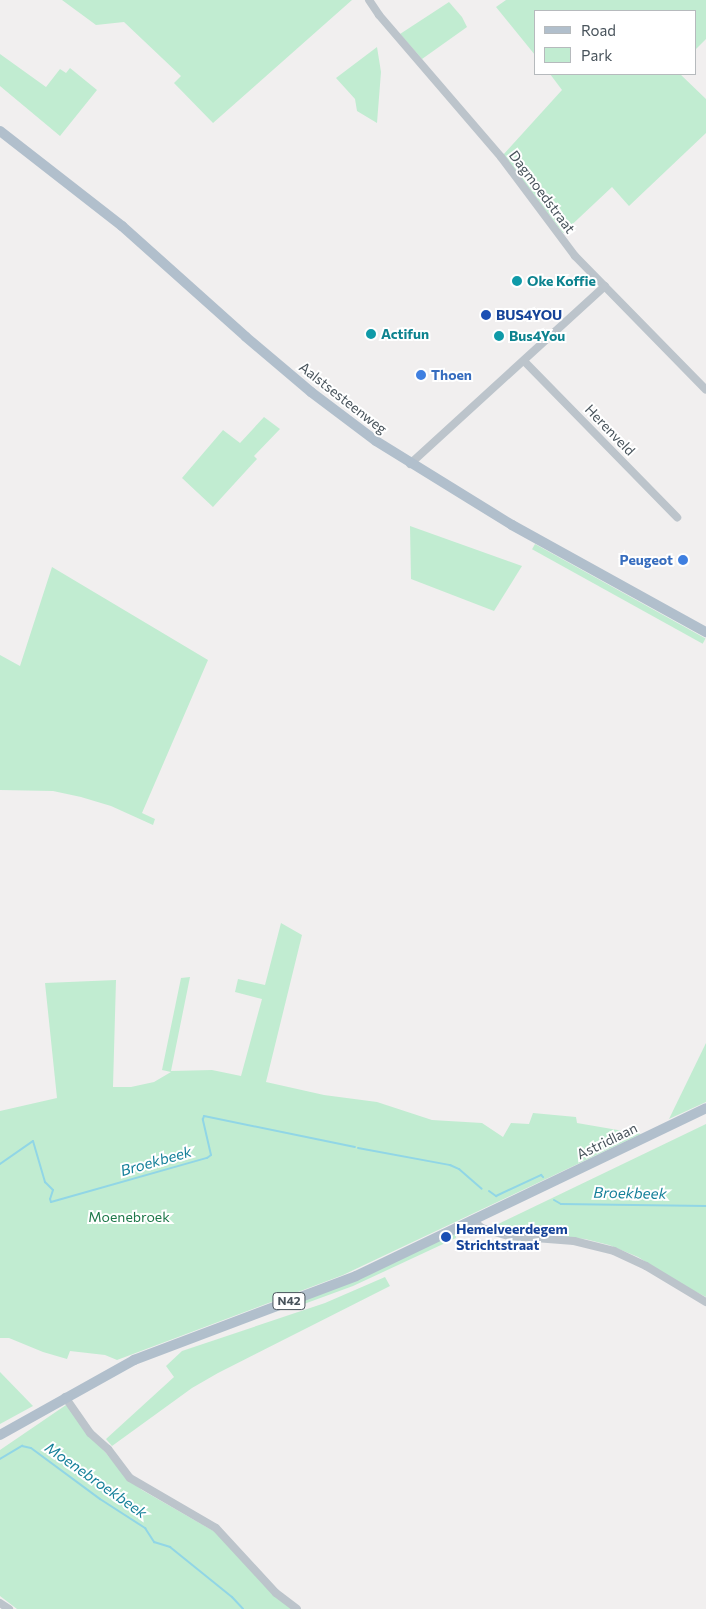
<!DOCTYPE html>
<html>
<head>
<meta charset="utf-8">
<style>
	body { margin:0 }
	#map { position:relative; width:706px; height:1609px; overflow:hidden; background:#f1efef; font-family:Commissioner,sans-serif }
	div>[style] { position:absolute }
	.green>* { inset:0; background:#c1ecd1; transform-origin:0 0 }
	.stream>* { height:2px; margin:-1px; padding:0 1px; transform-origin:1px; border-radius:1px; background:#91d6e6 }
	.minor>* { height:8px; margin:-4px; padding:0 4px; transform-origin:4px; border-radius:4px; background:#bcc4cb }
	.major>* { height:10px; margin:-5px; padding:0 5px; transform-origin:5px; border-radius:5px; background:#b1bfcc }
	.dots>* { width:14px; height:14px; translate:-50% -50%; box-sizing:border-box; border:2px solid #fff; border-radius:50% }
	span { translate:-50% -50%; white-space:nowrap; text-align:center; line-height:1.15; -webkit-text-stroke:4px #fff; paint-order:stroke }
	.shield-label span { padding:1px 4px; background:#fff; border:1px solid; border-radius:4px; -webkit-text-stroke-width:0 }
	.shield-label { font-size:12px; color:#48535b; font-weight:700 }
	.street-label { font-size:14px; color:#48535b }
	.culture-label { font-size:14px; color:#0d838f; font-weight:700 }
	.left { translate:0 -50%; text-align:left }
	.transit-label { font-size:14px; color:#164399; font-weight:700 }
	.shop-label { font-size:14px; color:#366cbe; font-weight:700 }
	.right { translate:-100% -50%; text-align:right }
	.park-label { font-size:14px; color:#1d7849 }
	.water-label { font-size:15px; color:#16809a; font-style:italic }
	.legend { position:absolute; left:534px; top:10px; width:162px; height:65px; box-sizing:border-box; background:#fff; border:1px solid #b6babd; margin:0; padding:6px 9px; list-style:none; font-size:15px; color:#48535b }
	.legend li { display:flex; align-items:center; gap:10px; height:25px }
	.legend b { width:25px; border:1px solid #b6babd }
</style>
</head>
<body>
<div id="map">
	<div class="green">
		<div style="clip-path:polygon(62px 0,352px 0,213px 123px,174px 83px,181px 76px,124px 22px,96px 25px)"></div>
		<div style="clip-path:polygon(506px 0,706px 0,706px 39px,695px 50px,695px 11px,535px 11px,535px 55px,496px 7px)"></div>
		<div style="clip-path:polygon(449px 2px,462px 17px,467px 27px,422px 59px,400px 34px)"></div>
		<div style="clip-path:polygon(377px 47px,381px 72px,377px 123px,357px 111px,355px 99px,336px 78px)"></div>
		<div style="clip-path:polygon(0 54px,46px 87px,60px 69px,66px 73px,70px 68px,97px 90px,60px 136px,0 86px)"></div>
		<div style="clip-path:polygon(550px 74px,680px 74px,706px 99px,706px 133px,629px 206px,612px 187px,563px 233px,503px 155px,562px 90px)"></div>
		<div style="clip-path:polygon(264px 417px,280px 429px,254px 456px,257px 459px,213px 507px,182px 478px,223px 430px,240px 443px)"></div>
		<div style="clip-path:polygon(410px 526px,522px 566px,494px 611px,411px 579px)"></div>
		<div style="left:535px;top:544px;width:195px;height:6px;rotate:29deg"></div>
		<div style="clip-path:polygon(52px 567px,208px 660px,142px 813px,155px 819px,153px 825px,111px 806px,81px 797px,53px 791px,0 790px,0 655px,20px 666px)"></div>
		<div style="clip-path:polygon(281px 923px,302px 935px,266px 1082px,324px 1095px,377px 1102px,432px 1120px,482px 1123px,503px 1137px,511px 1123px,529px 1124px,533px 1113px,576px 1117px,577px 1123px,641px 1134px,343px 1275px,117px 1360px,105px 1355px,70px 1351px,67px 1359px,43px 1352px,9px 1338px,0 1338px,0 1111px,57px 1098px,45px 983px,116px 980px,113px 1087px,131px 1087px,154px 1082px,171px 1072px,162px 1070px,181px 978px,190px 977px,171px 1071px,212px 1070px,241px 1076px,262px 999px,235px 992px,238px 979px,265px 985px)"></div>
		<div style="clip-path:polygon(706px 1043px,706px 1102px,669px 1119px)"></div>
		<div style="clip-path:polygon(706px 1124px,706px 1297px,682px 1285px,638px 1257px,609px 1245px,585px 1239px,519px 1233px,490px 1228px)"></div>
		<div style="clip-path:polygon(455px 1232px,456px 1238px,353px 1286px,304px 1304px,303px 1300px)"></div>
		<div style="clip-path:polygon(385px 1277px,390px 1286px,218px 1373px,192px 1388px,112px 1446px,106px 1439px,174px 1377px,166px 1366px,182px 1351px,325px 1303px)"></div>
		<div style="clip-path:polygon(0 1372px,33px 1406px,0 1424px)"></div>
		<div style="clip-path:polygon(66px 1405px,125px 1476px,142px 1490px,217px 1533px,293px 1609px,17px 1609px,0 1596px,0 1450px)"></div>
	</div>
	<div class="stream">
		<div style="left:358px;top:1148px;width:94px;rotate:10.5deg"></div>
		<div style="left:450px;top:1165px;width:10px;rotate:24deg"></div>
		<div style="left:459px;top:1169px;width:30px;rotate:41deg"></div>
		<div style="left:0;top:1164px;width:40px;rotate:-34.9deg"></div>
		<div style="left:33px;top:1141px;width:43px;rotate:73.7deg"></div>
		<div style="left:45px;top:1182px;width:11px;rotate:45deg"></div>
		<div style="left:53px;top:1190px;width:9px;rotate:108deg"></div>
		<div style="left:50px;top:1199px;width:3px;rotate:72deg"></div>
		<div style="left:51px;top:1202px;width:162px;rotate:-15.8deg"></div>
		<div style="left:207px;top:1158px;width:5px;rotate:-37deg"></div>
		<div style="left:211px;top:1155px;width:37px;rotate:-103deg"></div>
		<div style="left:203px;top:1119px;width:3px;rotate:-72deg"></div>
		<div style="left:204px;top:1116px;width:154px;rotate:11.6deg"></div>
		<div style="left:489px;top:1191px;width:9px;rotate:36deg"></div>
		<div style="left:496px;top:1196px;width:50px;rotate:-25deg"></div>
		<div style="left:541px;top:1175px;width:3px;rotate:45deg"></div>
		<div style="left:554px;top:1200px;width:8px;rotate:30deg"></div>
		<div style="left:561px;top:1204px;width:145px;rotate:0.8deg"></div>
		<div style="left:0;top:1459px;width:26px;rotate:-31deg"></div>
		<div style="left:22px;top:1446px;width:9px;rotate:13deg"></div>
		<div style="left:31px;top:1448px;width:86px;rotate:36.5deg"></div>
		<div style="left:100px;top:1499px;width:54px;rotate:32.8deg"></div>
		<div style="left:145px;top:1528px;width:17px;rotate:57deg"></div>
		<div style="left:154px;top:1542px;width:17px;rotate:17deg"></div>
		<div style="left:170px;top:1547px;width:80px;rotate:38.9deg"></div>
		<div style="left:232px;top:1597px;width:16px;rotate:47deg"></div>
	</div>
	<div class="minor">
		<div style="left:369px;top:0;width:18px;rotate:56deg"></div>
		<div style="left:379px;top:15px;width:187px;rotate:49.3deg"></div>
		<div style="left:501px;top:157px;width:124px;rotate:53.2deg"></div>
		<div style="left:575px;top:256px;width:187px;rotate:45.6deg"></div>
		<div style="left:524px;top:361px;width:219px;rotate:45.6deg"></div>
		<div style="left:410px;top:464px;width:264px;rotate:-42.4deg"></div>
		<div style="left:472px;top:1220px;width:13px;rotate:39deg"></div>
		<div style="left:482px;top:1228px;width:28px;rotate:17deg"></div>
		<div style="left:509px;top:1236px;width:65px;rotate:4.4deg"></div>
		<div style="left:574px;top:1241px;width:41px;rotate:14deg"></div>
		<div style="left:614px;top:1251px;width:35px;rotate:25deg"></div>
		<div style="left:646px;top:1266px;width:70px;rotate:31deg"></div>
		<div style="left:65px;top:1397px;width:44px;rotate:55.2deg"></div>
		<div style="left:90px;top:1433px;width:24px;rotate:42deg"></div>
		<div style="left:108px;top:1449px;width:36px;rotate:53deg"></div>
		<div style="left:130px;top:1478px;width:99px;rotate:30.2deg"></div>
		<div style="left:216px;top:1528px;width:88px;rotate:47.3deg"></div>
		<div style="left:276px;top:1593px;width:26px;rotate:37deg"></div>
		<div style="left:0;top:1603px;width:11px;rotate:34deg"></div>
	</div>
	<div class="major">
		<div style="left:0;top:131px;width:155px;rotate:37.9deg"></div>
		<div style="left:122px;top:226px;width:166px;rotate:41.8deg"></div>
		<div style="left:246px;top:337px;width:85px;rotate:40.2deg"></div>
		<div style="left:311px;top:392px;width:81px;rotate:37deg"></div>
		<div style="left:376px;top:441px;width:160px;rotate:31.7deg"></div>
		<div style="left:512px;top:525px;width:222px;rotate:28.9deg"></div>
		<div style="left:0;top:1435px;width:154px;rotate:-29.2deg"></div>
		<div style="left:134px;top:1360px;width:237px;rotate:-20.7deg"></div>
		<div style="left:356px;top:1276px;width:388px;rotate:-25.6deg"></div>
	</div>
	<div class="dots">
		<div style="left:517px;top:281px;background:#0f9aa8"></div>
		<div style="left:486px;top:315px;background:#1a4fb4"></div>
		<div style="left:371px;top:334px;background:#0f9aa8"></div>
		<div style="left:499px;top:336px;background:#0f9aa8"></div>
		<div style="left:421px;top:375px;background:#3f7fe0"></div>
		<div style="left:683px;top:560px;background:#3f7fe0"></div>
		<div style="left:446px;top:1237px;background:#1a4fb4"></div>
	</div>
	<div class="shield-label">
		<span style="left:289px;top:1301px">N42</span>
	</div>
	<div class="street-label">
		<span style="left:542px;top:192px;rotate:53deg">Dagmoedstraat</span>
		<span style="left:343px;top:398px;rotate:38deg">Aalstsesteenweg</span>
		<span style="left:610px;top:430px;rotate:46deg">Herenveld</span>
		<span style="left:607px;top:1141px;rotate:-26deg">Astridlaan</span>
	</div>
	<div class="culture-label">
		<span class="left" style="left:527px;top:281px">Oke Koffie</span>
		<span class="left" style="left:381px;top:334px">Actifun</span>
		<span class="left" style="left:509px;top:336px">Bus4You</span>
	</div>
	<div class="transit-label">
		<span class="left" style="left:496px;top:315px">BUS4YOU</span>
		<span class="left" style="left:456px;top:1237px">Hemelveerdegem<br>Strichtstraat</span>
	</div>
	<div class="shop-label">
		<span class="left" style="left:431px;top:375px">Thoen</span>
		<span class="right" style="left:673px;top:560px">Peugeot</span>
	</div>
	<div class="park-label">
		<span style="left:129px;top:1217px">Moenebroek</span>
	</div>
	<div class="water-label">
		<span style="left:156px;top:1161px;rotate:-16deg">Broekbeek</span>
		<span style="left:630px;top:1193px;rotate:1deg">Broekbeek</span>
		<span style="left:96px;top:1480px;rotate:35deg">Moenebroekbeek</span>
	</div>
	<ul class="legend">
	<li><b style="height:6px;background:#b1bfcc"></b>Road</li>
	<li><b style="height:14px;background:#c1ecd1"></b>Park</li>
	</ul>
</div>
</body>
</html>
